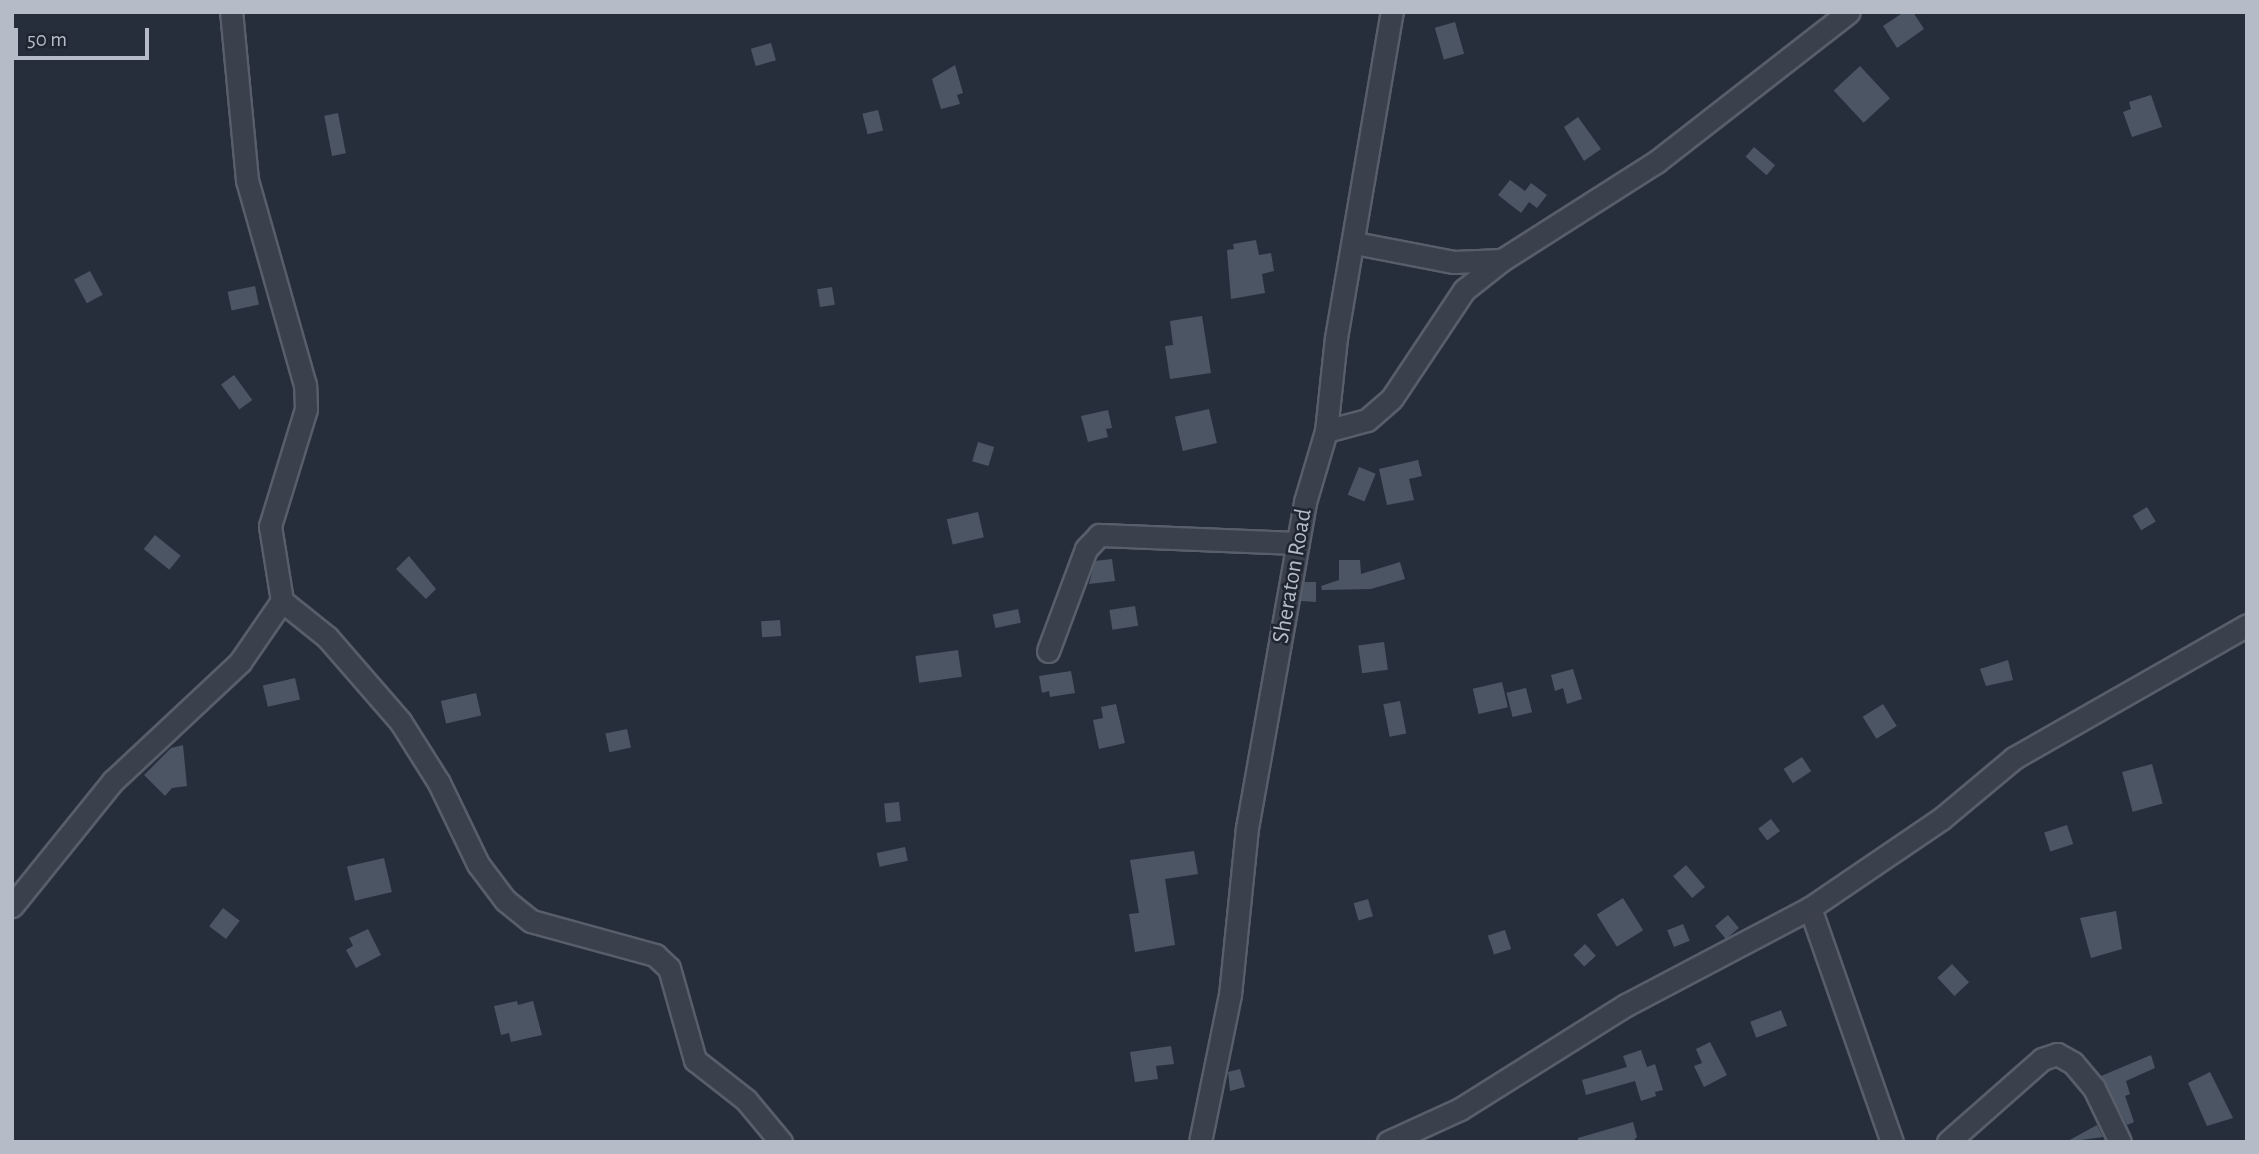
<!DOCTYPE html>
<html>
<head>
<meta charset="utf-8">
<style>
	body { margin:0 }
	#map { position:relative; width:2259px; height:1154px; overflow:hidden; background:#262e3c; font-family:"Alegreya Sans",sans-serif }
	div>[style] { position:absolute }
	.building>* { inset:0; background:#4c5564; transform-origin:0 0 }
	.roads { filter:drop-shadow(2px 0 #585e6a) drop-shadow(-2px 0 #585e6a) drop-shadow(0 2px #585e6a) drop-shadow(0 -2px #585e6a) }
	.minor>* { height:21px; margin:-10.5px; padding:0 10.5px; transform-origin:10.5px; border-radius:10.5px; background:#3a404c }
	span { translate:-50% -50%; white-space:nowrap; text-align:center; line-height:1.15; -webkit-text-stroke:5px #1f2531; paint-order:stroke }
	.street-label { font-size:24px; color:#b5bbc7 }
	.frame { position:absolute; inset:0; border:14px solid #b5bbc7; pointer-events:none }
	.scale { position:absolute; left:14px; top:28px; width:135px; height:32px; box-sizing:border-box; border:4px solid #b5bbc7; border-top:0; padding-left:9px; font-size:21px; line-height:24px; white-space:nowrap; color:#b5bbc7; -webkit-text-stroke:5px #1f2531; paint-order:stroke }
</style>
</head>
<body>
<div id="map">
	<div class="building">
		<div style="clip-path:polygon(1904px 12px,1913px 12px,1924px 29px,1897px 48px,1883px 26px)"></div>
		<div style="left:1455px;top:22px;width:33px;height:21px;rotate:74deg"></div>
		<div style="left:771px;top:43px;width:18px;height:21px;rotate:74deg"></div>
		<div style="clip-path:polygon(955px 65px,963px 93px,957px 95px,960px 104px,941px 109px,932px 79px)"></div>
		<div style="left:1860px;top:66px;width:44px;height:36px;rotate:47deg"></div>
		<div style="clip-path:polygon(2151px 95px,2162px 127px,2132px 137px,2123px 112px,2131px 109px,2129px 102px)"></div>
		<div style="left:878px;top:110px;width:21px;height:16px;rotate:76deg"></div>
		<div style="left:338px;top:113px;width:41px;height:14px;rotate:79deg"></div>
		<div style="clip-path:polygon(1578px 117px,1601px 149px,1584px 161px,1564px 127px)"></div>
		<div style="left:1754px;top:147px;width:28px;height:13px;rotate:41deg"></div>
		<div style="clip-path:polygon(1510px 180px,1525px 191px,1531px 183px,1547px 195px,1537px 208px,1529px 202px,1521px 213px,1498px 195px)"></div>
		<div style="clip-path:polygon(1256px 240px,1259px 255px,1271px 253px,1274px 271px,1262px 274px,1265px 293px,1231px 299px,1227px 250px,1234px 249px,1233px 244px)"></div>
		<div style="left:90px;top:271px;width:27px;height:18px;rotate:62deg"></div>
		<div style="left:255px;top:286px;width:19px;height:28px;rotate:78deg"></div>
		<div style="left:832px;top:287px;width:18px;height:15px;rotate:81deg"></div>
		<div style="clip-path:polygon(1202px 316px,1211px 373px,1170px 379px,1165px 346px,1173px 345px,1170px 321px)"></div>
		<div style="left:234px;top:375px;width:31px;height:16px;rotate:54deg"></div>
		<div style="left:1209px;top:409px;width:35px;height:35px;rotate:77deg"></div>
		<div style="clip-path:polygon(1108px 410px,1112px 428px,1106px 429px,1108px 437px,1088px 442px,1081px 416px)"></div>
		<div style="left:978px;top:442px;width:17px;height:20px;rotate:17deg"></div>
		<div style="clip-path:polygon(1418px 460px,1422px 476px,1409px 479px,1414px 500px,1387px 505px,1379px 469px)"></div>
		<div style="left:1359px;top:467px;width:18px;height:30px;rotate:22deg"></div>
		<div style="left:2147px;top:507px;width:17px;height:17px;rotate:59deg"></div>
		<div style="left:978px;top:512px;width:26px;height:32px;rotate:77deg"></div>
		<div style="left:155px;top:535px;width:33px;height:18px;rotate:39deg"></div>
		<div style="clip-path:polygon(409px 556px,436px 589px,426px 599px,396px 569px)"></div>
		<div style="clip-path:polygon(1112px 559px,1115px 581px,1089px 584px,1095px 561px)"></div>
		<div style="clip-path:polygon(1339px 560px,1360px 560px,1361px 574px,1400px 562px,1405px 579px,1371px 589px,1322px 590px,1321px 586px,1339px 580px)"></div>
		<div style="clip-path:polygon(1304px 582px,1316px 582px,1316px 602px,1301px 601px)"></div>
		<div style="left:1135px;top:606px;width:20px;height:26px;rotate:81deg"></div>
		<div style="left:1018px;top:609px;width:14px;height:26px;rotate:78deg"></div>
		<div style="left:780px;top:620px;width:16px;height:19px;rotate:86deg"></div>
		<div style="left:1384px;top:642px;width:28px;height:26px;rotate:82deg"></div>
		<div style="left:958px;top:650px;width:27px;height:43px;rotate:82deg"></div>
		<div style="clip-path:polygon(2008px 660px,2013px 680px,1986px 686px,1980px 669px)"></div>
		<div style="clip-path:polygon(1573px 669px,1582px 699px,1567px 704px,1563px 688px,1555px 691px,1551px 675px)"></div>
		<div style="clip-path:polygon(1071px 671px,1075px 693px,1050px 697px,1049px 691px,1042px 693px,1039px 676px)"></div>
		<div style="left:295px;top:678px;width:22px;height:33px;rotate:77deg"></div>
		<div style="left:1502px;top:682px;width:26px;height:30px;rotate:77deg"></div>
		<div style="left:1526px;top:688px;width:25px;height:20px;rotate:76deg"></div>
		<div style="left:476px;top:693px;width:23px;height:36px;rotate:77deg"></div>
		<div style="left:1400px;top:701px;width:33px;height:17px;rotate:79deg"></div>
		<div style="clip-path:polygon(1116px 704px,1125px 743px,1099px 749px,1093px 720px,1103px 718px,1101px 707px)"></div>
		<div style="left:1883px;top:704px;width:26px;height:24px;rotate:58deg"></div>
		<div style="left:627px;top:729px;width:19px;height:22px;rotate:78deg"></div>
		<div style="clip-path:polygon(183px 745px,187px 786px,172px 788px,165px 796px,144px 775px,171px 748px)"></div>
		<div style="left:1802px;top:757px;width:17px;height:22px;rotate:57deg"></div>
		<div style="left:2152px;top:764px;width:41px;height:31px;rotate:75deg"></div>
		<div style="left:899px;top:802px;width:19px;height:15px;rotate:84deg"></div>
		<div style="left:1771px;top:819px;width:15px;height:16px;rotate:53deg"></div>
		<div style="left:2067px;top:825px;width:20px;height:24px;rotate:72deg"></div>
		<div style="left:905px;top:847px;width:14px;height:29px;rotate:78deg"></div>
		<div style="clip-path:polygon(1194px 851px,1198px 874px,1165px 879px,1175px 945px,1135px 952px,1129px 914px,1139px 913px,1130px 860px)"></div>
		<div style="left:384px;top:858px;width:35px;height:38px;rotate:77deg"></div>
		<div style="left:1686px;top:865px;width:29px;height:17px;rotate:49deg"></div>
		<div style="left:1623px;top:898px;width:38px;height:31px;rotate:58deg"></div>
		<div style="left:1368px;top:899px;width:18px;height:15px;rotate:74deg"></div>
		<div style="left:223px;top:908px;width:21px;height:23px;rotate:37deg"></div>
		<div style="clip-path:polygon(2116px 911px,2122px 949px,2091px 958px,2080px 918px)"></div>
		<div style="left:1728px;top:915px;width:17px;height:17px;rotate:50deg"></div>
		<div style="left:1683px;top:924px;width:18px;height:17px;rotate:68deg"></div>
		<div style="clip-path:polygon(368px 929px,381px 955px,356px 968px,346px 950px,353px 946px,349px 938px)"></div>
		<div style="left:1505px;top:930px;width:20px;height:18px;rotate:72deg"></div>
		<div style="left:1585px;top:944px;width:16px;height:16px;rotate:47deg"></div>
		<div style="left:1952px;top:964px;width:25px;height:20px;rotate:47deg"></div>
		<div style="clip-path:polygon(517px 1001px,518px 1005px,533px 1001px,542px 1035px,511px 1042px,509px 1033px,501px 1035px,494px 1006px)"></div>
		<div style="left:1781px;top:1010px;width:17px;height:33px;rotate:69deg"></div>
		<div style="clip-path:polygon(1710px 1042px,1727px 1075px,1704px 1087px,1694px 1066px,1702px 1063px,1696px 1049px)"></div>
		<div style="clip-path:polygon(1171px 1046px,1174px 1064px,1156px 1066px,1158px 1079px,1135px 1082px,1130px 1052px)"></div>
		<div style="clip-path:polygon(1641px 1050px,1647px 1067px,1655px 1064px,1663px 1090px,1655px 1092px,1656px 1096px,1641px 1101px,1635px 1081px,1586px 1095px,1582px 1080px,1627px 1067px,1623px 1056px)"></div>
		<div style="clip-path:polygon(2151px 1055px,2155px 1068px,2126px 1081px,2130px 1094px,2125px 1096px,2134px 1122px,2127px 1125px,2101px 1076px)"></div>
		<div style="clip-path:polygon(1240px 1069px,1245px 1087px,1230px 1091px,1228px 1072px)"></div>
		<div style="clip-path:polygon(2210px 1072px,2233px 1118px,2207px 1126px,2188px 1083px)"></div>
		<div style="clip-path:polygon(1633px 1122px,1637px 1137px,1632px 1142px,1578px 1142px,1578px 1138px)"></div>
		<div style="clip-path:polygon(2097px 1125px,2103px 1137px,2066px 1142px)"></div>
	</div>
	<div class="roads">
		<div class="minor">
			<div style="left:1355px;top:243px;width:101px;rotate:10.9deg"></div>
			<div style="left:1454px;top:262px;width:48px;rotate:-2.4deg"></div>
			<div style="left:1326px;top:431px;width:42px;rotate:-15deg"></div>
			<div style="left:1367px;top:420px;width:33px;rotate:-41deg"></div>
			<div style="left:1392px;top:398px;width:130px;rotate:-56.3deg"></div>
			<div style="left:1464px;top:290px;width:48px;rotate:-38.3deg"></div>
			<div style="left:1502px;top:260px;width:183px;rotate:-32.5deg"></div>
			<div style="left:1656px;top:162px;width:244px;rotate:-37.9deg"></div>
			<div style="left:282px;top:601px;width:58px;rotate:38.7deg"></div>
			<div style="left:327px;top:637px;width:111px;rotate:49deg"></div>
			<div style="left:400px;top:721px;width:73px;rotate:57.8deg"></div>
			<div style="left:439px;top:783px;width:90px;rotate:64.3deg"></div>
			<div style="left:478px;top:864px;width:45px;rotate:53.1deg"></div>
			<div style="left:505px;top:900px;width:33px;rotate:39deg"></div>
			<div style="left:531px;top:921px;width:129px;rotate:15.3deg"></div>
			<div style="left:655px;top:955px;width:19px;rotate:43deg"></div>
			<div style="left:669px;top:968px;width:96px;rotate:74.2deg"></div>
			<div style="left:695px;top:1060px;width:65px;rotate:38.1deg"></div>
			<div style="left:746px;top:1100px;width:55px;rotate:50.2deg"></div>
			<div style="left:1048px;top:651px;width:109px;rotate:-69.6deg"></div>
			<div style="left:1086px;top:549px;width:19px;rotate:-47deg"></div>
			<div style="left:1099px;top:535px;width:199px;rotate:2.3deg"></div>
			<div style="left:12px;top:906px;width:161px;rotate:-51.1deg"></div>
			<div style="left:113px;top:781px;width:174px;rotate:-43.1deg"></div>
			<div style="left:240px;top:662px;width:74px;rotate:-55.5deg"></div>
			<div style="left:282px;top:601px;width:76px;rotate:-99.1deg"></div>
			<div style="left:270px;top:526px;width:122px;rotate:-72.9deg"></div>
			<div style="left:306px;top:409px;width:24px;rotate:-92deg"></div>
			<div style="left:305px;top:385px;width:213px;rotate:-105.8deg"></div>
			<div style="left:247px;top:180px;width:169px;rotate:-95.4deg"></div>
			<div style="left:1810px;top:908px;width:248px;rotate:70.7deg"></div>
			<div style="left:1200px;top:1142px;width:150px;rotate:-78.5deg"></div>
			<div style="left:1230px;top:995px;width:168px;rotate:-84.2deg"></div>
			<div style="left:1247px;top:828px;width:331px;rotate:-79.9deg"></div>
			<div style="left:1305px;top:502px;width:74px;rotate:-73.5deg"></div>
			<div style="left:1326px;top:431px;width:94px;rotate:-83.9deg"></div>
			<div style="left:1336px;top:338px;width:331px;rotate:-80.3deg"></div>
			<div style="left:1388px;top:1142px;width:79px;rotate:-24.6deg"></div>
			<div style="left:1460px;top:1109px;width:196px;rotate:-32.1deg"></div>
			<div style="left:1626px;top:1005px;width:208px;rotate:-27.8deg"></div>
			<div style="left:1810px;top:908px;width:158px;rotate:-34.2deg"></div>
			<div style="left:1941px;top:819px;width:95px;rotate:-39.9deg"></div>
			<div style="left:2014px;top:758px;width:268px;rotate:-29.7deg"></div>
			<div style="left:1948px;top:1142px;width:125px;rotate:-41.4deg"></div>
			<div style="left:2042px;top:1059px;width:16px;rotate:-18deg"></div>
			<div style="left:2057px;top:1054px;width:18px;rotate:29deg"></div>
			<div style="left:2073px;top:1063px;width:33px;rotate:50deg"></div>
			<div style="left:2094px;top:1088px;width:60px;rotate:64.3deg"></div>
		</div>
	</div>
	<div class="street-label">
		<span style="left:1293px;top:576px;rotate:-80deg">Sheraton Road</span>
	</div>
	<div class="frame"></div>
	<div class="scale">50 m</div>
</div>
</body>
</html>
